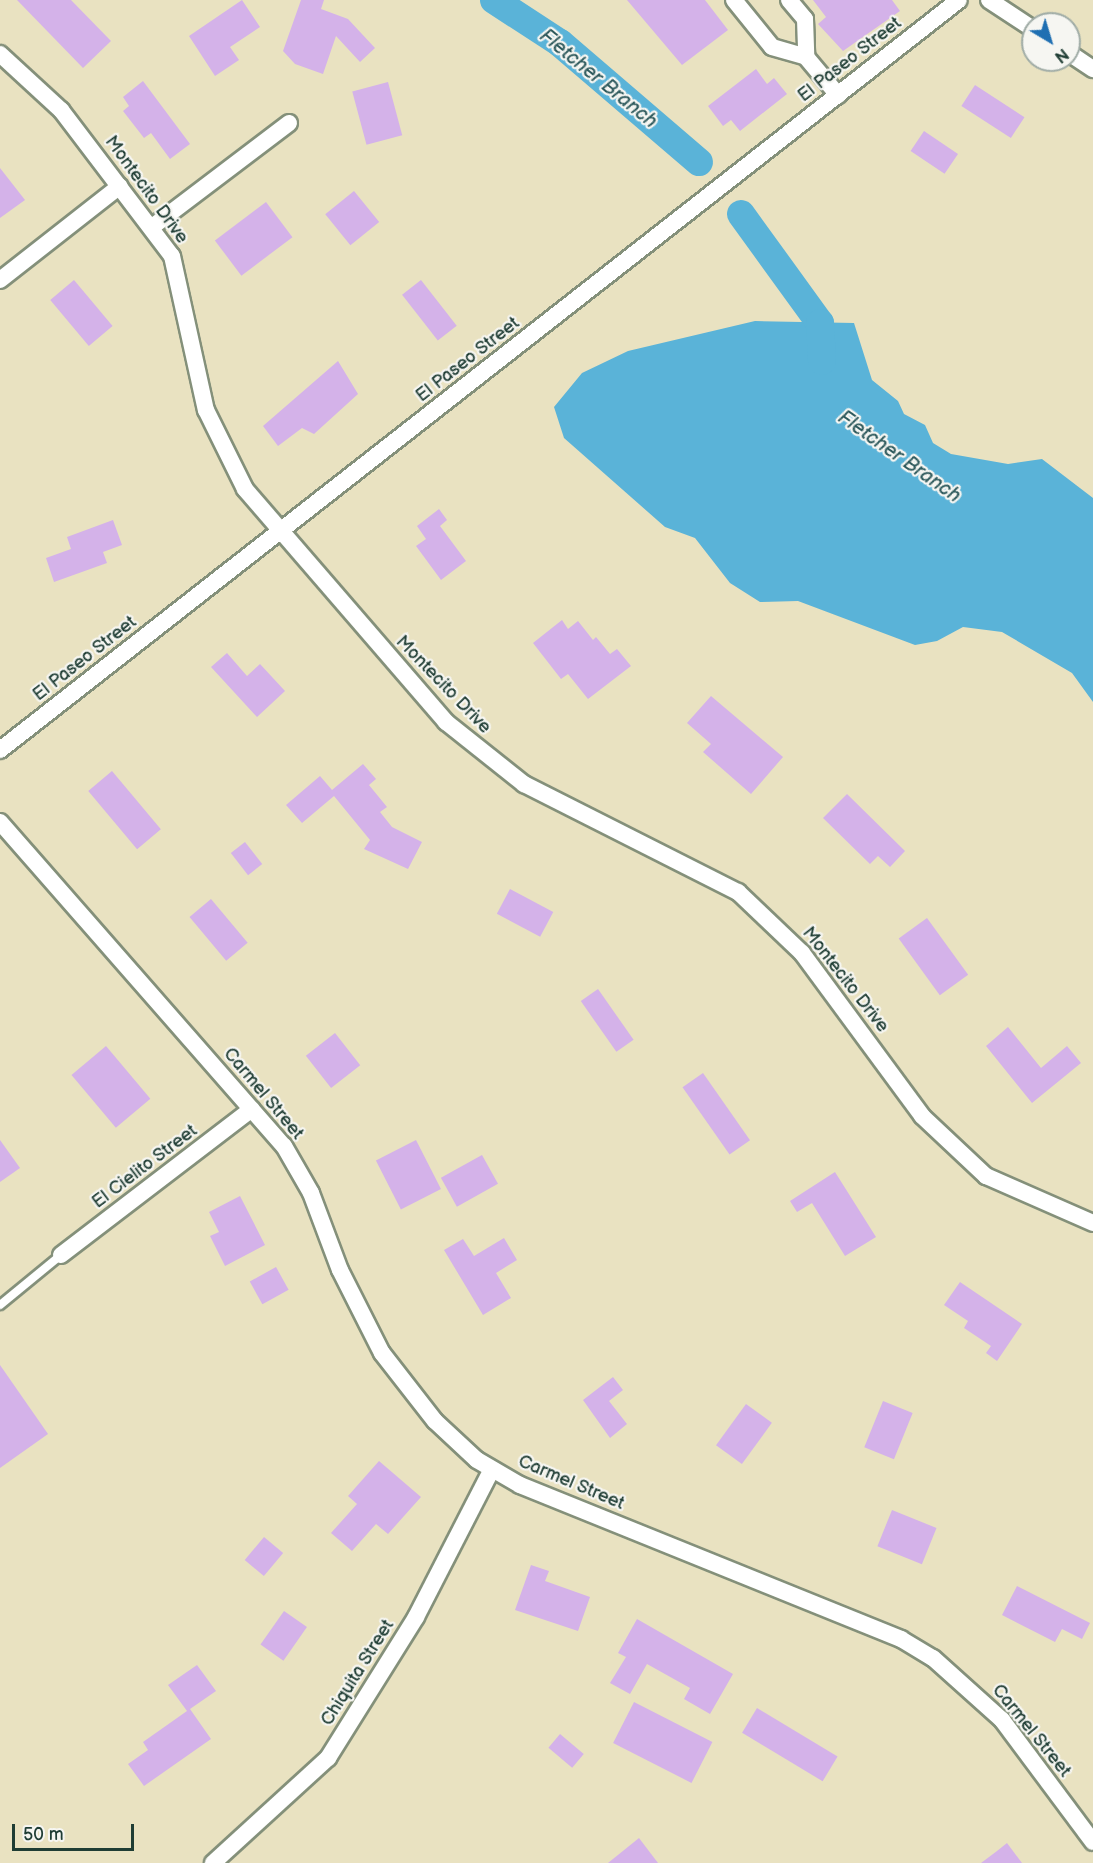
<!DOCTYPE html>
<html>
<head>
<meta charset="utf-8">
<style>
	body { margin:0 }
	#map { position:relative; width:1093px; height:1863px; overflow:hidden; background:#e9e2c1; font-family:"Balsamiq Sans",sans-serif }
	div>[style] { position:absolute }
	.water>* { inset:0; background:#5ab3d8 }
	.river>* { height:28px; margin:-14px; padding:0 14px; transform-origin:14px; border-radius:14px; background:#5ab3d8 }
	.building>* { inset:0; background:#d4b2e9; transform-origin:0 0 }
	.roads { filter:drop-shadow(2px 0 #84907a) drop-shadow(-2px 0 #84907a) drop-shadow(0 2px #84907a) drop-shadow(0 -2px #84907a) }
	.service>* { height:8px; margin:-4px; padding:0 4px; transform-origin:4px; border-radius:4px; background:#fff }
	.minor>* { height:16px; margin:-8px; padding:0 8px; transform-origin:8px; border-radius:8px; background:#fff }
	span { translate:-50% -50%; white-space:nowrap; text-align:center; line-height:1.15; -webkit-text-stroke:4.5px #f6f6f2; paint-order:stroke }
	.street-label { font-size:18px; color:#1f3d34 }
	.water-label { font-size:20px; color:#2e5a5d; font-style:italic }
	.north { position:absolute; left:1021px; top:12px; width:60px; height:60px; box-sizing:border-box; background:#f6f6f2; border:2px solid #a0aca6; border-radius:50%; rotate:142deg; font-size:16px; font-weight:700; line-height:24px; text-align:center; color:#1f3d34 }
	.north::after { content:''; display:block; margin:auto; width:21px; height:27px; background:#1f6fb2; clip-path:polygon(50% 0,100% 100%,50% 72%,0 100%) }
	.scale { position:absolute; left:12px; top:1824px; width:122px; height:27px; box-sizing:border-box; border:3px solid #1f3d34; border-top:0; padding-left:8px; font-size:18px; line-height:21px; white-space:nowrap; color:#1f3d34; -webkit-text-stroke:4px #f6f6f2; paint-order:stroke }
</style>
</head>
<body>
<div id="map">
	<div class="water">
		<div style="clip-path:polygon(755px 321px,854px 323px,872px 380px,898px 401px,904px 414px,925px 425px,933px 443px,951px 454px,1008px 464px,1042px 459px,1093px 498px,1093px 702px,1072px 673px,1002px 632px,963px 627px,937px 641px,915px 645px,798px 601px,760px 602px,730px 583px,695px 538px,665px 527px,564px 438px,554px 407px,582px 373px,628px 351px)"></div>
	</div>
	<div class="river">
		<div style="left:494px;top:0;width:79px;rotate:33.1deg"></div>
		<div style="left:560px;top:43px;width:183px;rotate:40.6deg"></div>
		<div style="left:741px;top:214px;width:135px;rotate:54.1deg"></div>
		<div style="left:820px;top:323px;width:38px;rotate:87deg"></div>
	</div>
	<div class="building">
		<div style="clip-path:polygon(17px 0,71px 0,111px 41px,83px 68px)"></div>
		<div style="clip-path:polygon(242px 0,260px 27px,230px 47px,239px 60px,215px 76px,189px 36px)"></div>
		<div style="clip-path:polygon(301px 0,324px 0,321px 9px,348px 19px,375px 48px,360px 62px,336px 36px,323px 74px,295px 64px,283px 51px)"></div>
		<div style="clip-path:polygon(627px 0,705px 0,728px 30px,682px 65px)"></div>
		<div style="clip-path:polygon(813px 0,892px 0,900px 11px,843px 51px,818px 24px,826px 17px)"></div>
		<div style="clip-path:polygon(756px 69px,767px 84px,774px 78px,787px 94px,740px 131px,731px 120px,723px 126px,708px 106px)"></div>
		<div style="clip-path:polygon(143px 81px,190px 144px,170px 159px,151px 133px,144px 138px,123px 111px,129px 106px,123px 97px)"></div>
		<div style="left:388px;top:82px;width:55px;height:37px;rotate:75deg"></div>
		<div style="left:975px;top:85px;width:59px;height:25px;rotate:33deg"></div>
		<div style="left:924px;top:131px;width:41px;height:24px;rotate:34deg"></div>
		<div style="clip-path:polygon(0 168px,25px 200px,0 218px)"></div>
		<div style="left:354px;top:191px;width:40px;height:37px;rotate:51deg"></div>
		<div style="left:266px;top:202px;width:44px;height:64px;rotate:53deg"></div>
		<div style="left:74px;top:280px;width:60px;height:31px;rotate:50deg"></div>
		<div style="left:421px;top:280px;width:58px;height:24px;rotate:52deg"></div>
		<div style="clip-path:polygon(338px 361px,358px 394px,314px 434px,302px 428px,278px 446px,263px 426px)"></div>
		<div style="clip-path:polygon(439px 509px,447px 520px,440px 526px,466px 561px,441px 580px,416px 546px,426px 539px,417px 526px)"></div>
		<div style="clip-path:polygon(113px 520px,122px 545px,103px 552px,107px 563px,54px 582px,46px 558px,71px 549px,67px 537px)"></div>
		<div style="clip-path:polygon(562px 620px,568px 629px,578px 621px,593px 640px,596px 637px,610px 654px,617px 649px,631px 666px,588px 699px,568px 674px,561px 679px,533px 643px)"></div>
		<div style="clip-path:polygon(227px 653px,247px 676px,260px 664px,285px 691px,257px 717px,211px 667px)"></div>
		<div style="clip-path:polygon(711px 696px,783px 757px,751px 794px,703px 752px,711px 744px,687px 723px)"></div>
		<div style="clip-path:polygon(363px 764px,376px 779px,369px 785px,387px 807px,380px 812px,392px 827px,422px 842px,408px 869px,364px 849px,370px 840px,334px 796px,302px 823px,286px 805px,320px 776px,332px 790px)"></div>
		<div style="left:112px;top:771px;width:76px;height:31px;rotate:50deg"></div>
		<div style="clip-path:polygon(847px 794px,905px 851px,890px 867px,878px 856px,870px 864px,823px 818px)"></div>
		<div style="left:245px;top:842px;width:28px;height:18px;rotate:52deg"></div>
		<div style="left:510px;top:889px;width:49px;height:28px;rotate:28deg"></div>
		<div style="left:211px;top:899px;width:57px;height:28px;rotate:50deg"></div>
		<div style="left:927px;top:918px;width:70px;height:35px;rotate:54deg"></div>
		<div style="left:598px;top:989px;width:62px;height:21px;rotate:55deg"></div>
		<div style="clip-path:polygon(1008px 1027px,1041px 1068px,1067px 1046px,1081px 1063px,1032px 1103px,986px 1046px)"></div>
		<div style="left:335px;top:1033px;width:41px;height:37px;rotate:52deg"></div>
		<div style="left:106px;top:1046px;width:69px;height:45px;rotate:50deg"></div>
		<div style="left:703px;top:1073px;width:82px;height:25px;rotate:55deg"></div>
		<div style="clip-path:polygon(0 1140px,20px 1168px,0 1182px)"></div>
		<div style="left:416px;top:1140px;width:55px;height:45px;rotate:63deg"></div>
		<div style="left:482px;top:1155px;width:33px;height:47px;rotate:61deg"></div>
		<div style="clip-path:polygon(835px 1172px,876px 1237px,845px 1256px,812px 1203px,797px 1212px,790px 1201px)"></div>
		<div style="clip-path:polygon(240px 1196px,265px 1245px,225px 1266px,210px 1236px,219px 1232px,209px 1212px)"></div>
		<div style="clip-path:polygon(504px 1238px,517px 1260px,496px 1273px,511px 1298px,483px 1315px,444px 1250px,463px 1239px,474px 1256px)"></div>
		<div style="left:276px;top:1267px;width:26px;height:30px;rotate:61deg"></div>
		<div style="clip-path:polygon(960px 1282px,1022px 1324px,997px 1361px,986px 1353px,991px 1346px,964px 1328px,968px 1321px,944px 1305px)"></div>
		<div style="clip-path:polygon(0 1365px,48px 1434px,0 1468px)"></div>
		<div style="clip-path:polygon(613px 1377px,623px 1390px,609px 1401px,627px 1424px,610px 1438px,583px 1400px)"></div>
		<div style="left:883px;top:1401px;width:32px;height:50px;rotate:22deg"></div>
		<div style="left:746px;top:1404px;width:32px;height:51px;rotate:36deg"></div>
		<div style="clip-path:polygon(379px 1461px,421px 1497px,388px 1534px,376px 1524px,352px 1551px,331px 1533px,357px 1504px,348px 1496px)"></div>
		<div style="left:892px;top:1510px;width:48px;height:39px;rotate:22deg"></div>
		<div style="left:264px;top:1537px;width:25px;height:30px;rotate:40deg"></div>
		<div style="clip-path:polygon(531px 1565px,549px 1571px,545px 1581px,590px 1597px,578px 1631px,515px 1610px)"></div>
		<div style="clip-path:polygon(1017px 1586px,1090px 1623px,1082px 1639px,1062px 1629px,1055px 1642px,1002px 1615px)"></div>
		<div style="left:284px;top:1611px;width:28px;height:41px;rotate:35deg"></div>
		<div style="clip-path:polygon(637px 1619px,733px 1674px,710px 1714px,684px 1699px,690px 1688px,647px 1664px,630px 1694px,610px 1683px,626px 1657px,618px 1653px)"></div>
		<div style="clip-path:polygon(197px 1665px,216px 1691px,190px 1709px,211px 1739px,144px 1786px,128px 1764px,148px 1750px,143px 1742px,187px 1711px,168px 1685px)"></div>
		<div style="left:634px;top:1702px;width:88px;height:46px;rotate:27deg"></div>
		<div style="left:757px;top:1708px;width:94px;height:29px;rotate:31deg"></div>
		<div style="left:560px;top:1734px;width:31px;height:18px;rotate:40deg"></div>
		<div style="clip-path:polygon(639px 1838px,658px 1863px,608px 1863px)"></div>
		<div style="clip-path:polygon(1007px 1843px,1022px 1863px,981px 1863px,997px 1851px)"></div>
	</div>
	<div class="roads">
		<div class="service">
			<div style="left:0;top:1305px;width:79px;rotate:-39.3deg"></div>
		</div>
		<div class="minor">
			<div style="left:734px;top:0;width:60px;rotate:51deg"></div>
			<div style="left:772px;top:47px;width:35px;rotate:16deg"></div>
			<div style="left:806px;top:57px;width:50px;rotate:49.9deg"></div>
			<div style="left:789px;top:0;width:25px;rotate:50deg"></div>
			<div style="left:805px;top:19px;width:38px;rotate:88deg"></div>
			<div style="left:989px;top:0;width:53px;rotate:33.4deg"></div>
			<div style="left:1069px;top:53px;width:29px;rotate:34deg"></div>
			<div style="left:0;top:54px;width:83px;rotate:42.6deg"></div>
			<div style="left:61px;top:110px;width:183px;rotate:52.8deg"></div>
			<div style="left:172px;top:256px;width:158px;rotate:77.6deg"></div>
			<div style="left:206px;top:410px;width:88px;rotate:63.7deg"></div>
			<div style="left:245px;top:489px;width:308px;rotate:49.2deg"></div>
			<div style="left:446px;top:722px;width:100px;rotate:38.5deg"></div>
			<div style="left:524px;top:784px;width:240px;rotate:26.8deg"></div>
			<div style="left:738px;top:892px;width:88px;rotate:43.6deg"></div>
			<div style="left:802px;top:953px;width:202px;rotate:53.6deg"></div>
			<div style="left:922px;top:1116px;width:88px;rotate:43.2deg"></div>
			<div style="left:986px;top:1176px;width:117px;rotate:23.7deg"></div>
			<div style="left:152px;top:227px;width:172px;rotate:-37.2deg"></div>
			<div style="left:0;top:280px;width:152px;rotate:-38.1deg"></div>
			<div style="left:0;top:750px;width:1217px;rotate:-38.03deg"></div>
			<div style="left:0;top:822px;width:431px;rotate:48.8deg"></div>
			<div style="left:284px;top:1146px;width:54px;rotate:60.1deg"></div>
			<div style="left:311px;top:1193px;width:82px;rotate:69.4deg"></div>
			<div style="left:340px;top:1270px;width:93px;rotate:63.2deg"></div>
			<div style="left:382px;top:1353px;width:86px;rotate:52.1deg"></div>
			<div style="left:435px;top:1421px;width:57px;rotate:42.9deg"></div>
			<div style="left:477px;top:1460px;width:50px;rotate:30.2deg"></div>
			<div style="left:520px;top:1485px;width:411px;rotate:22deg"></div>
			<div style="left:901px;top:1639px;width:37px;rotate:31deg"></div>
			<div style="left:933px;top:1658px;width:93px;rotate:41.9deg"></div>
			<div style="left:1002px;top:1720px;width:152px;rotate:53.3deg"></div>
			<div style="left:61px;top:1255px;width:240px;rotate:-37.4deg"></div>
			<div style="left:213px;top:1863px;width:156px;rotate:-42.4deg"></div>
			<div style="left:328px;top:1758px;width:166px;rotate:-58deg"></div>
			<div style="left:416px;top:1617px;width:166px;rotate:-62.8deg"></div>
		</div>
	</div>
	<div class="street-label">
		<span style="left:850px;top:60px;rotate:-38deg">El Paseo Street</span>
		<span style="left:146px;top:190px;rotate:54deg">Montecito Drive</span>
		<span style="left:468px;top:360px;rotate:-38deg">El Paseo Street</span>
		<span style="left:85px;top:659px;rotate:-38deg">El Paseo Street</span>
		<span style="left:443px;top:685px;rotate:46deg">Montecito Drive</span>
		<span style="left:845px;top:980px;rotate:52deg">Montecito Drive</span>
		<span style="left:263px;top:1094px;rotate:50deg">Carmel Street</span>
		<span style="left:145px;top:1167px;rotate:-37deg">El Cielito Street</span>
		<span style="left:571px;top:1483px;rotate:23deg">Carmel Street</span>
		<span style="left:358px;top:1673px;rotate:-58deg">Chiquita Street</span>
		<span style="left:1031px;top:1731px;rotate:51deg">Carmel Street</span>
	</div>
	<div class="water-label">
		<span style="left:598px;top:79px;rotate:39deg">Fletcher Branch</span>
		<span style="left:899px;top:457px;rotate:35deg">Fletcher Branch</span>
	</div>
	<div class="north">N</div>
	<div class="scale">50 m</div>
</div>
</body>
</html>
